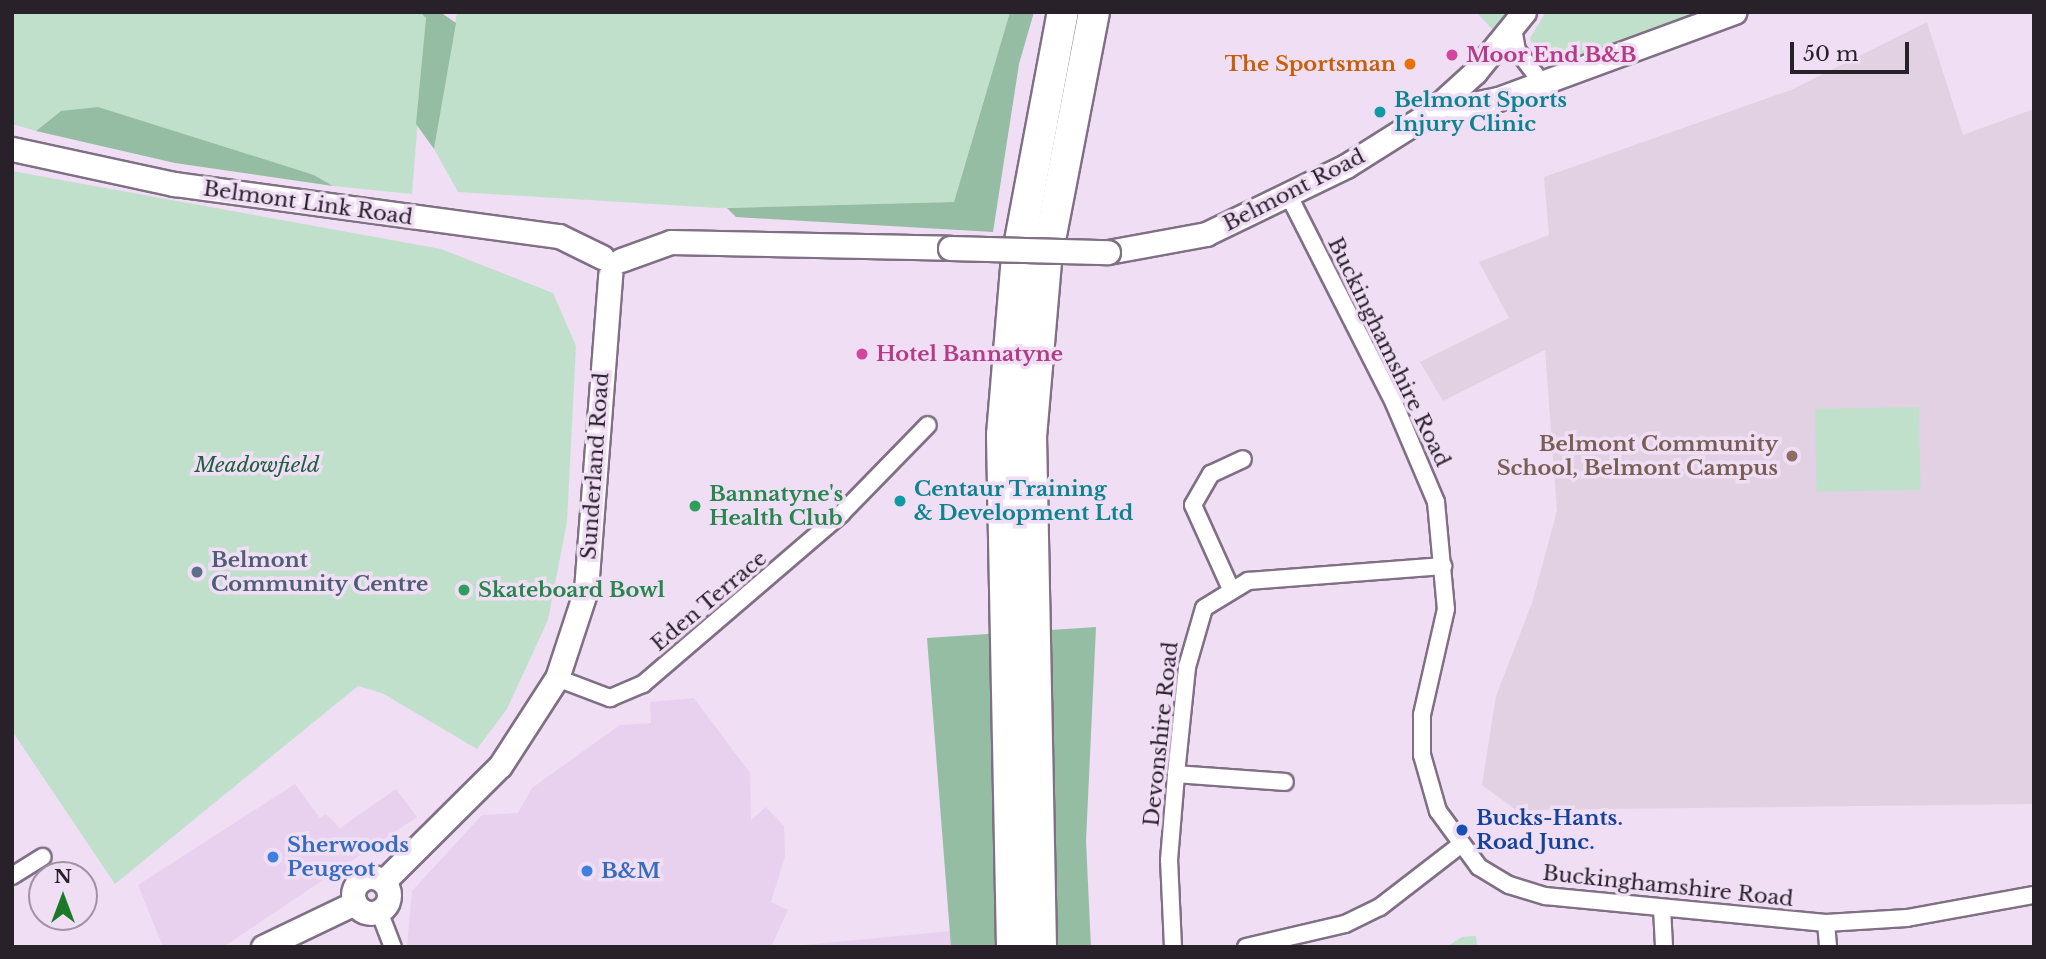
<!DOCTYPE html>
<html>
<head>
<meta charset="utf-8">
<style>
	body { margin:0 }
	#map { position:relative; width:2046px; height:959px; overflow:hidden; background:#f0def5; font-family:"Libre Baskerville",serif }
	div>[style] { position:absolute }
	.built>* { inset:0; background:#e8d1ee }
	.education>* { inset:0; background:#e1d1e3 }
	.green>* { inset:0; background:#c1e0cc; transform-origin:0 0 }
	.forest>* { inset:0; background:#94bda3 }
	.roads { filter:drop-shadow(2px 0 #807084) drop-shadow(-2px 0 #807084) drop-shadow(0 2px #807084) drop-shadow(0 -2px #807084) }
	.street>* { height:16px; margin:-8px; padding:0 8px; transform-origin:8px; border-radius:8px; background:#fff }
	.secondary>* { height:23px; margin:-11.5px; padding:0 11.5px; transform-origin:11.5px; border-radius:11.5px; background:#fff }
	.secondary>.ring { margin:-11.5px; padding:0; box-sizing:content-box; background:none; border:23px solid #fff; border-radius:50% }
	.highway>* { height:30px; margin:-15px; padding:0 15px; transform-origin:15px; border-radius:15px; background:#fff }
	.bridges { filter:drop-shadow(2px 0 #807084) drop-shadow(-2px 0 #807084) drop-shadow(0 2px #807084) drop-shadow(0 -2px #807084) }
	.secondary-bridge>* { height:23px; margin:-11.5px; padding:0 11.5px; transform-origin:11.5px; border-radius:11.5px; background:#fff }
	.dots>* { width:19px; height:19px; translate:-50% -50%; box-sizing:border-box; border:4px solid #f0def5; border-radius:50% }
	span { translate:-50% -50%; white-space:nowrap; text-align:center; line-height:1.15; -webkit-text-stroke:7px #f0def5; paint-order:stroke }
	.hotel-label { font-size:21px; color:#b23c85; font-weight:700 }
	.left { translate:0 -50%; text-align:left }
	.food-label { font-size:21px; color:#c56008; font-weight:700 }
	.right { translate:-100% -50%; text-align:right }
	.culture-label { font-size:21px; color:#0d838f; font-weight:700 }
	.street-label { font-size:21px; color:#28212a }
	.education-label { font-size:21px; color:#785e54; font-weight:700 }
	.park-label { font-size:21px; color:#1c603e; font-style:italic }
	.leisure-label { font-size:21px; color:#27864d; font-weight:700 }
	.service-label { font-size:21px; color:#4e5e75; font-weight:700 }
	.transit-label { font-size:21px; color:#164399; font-weight:700 }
	.shop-label { font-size:21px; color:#366cbe; font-weight:700 }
	.frame { position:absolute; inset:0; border:14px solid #28212a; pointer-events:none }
	.north { position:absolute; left:28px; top:861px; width:70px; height:70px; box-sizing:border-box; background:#f0def5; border:2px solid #a092a4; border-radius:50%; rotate:0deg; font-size:19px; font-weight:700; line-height:28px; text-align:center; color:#28212a }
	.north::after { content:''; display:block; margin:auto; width:24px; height:32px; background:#1b7929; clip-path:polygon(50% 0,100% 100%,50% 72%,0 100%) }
	.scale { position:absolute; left:1790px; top:42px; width:119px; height:32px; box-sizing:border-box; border:4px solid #28212a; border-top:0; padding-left:9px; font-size:21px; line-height:24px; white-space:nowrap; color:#28212a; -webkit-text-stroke:5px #f0def5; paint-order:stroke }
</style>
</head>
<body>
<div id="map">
	<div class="built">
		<div style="clip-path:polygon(694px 698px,750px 773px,751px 820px,766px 807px,784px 826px,785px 856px,771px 902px,788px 910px,771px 947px,407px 947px,412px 891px,482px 815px,518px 813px,532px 788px,620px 725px,651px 723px,650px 702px)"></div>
		<div style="clip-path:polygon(295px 784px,320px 818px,326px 814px,340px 828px,396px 789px,417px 817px,223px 947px,163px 947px,138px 885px)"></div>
		<div style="clip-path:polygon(951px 931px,951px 947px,782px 947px)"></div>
	</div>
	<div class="education">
		<div style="clip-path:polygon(1927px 22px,1963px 135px,2034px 109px,2034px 804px,1516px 810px,1482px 785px,1496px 696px,1532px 603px,1557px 511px,1545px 350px,1443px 401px,1420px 362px,1509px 318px,1479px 262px,1549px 235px,1544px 177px,1791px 90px)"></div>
	</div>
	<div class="green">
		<div style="clip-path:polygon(12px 12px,420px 12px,426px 17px,412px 194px,333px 186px,314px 175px,61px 111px,36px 131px,12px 124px)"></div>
		<div style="clip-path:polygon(457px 12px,1010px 12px,954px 202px,718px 208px,458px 192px,434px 149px)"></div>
		<div style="clip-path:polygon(1476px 12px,1508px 12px,1493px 30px)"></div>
		<div style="clip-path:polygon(1546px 12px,1698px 12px,1549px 67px,1535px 57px,1530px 38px)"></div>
		<div style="clip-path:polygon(12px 171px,441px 249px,553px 293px,576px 346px,567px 522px,548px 620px,507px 709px,477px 749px,382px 693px,358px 686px,115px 884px,12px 731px)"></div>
		<div style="left:1919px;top:407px;width:83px;height:104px;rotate:89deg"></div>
		<div style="clip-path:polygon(1476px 936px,1477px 947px,1446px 947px,1462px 937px)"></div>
	</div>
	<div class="forest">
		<div style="clip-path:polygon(420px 12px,440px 12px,456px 23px,434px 149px,416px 124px,426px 18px)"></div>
		<div style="clip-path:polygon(1010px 12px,1034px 12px,1019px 64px,993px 232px,736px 217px,727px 208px,954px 202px)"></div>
		<div style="clip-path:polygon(98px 107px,314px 175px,333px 186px,175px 163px,36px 131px,61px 111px)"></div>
		<div style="clip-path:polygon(1096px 627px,1086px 841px,1091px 947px,951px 947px,927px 638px)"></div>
	</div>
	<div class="roads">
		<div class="street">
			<div style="left:1513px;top:28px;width:22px;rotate:80deg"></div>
			<div style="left:1517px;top:50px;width:41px;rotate:52.9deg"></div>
			<div style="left:1290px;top:198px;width:230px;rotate:63.1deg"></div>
			<div style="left:1394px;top:403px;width:108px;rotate:67deg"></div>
			<div style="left:1436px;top:502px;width:107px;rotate:84.7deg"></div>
			<div style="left:1446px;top:609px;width:109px;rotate:102.8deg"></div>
			<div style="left:1422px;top:715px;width:40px;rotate:90deg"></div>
			<div style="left:1422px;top:755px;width:58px;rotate:74.1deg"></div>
			<div style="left:1438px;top:811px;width:69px;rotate:53.8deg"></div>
			<div style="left:1479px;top:867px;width:35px;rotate:31deg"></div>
			<div style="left:1509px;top:885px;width:38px;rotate:17deg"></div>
			<div style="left:1545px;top:896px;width:282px;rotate:5.5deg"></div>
			<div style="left:1826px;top:923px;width:81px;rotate:-3.5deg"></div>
			<div style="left:1907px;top:918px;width:129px;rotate:-10.3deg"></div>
			<div style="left:1230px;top:587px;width:90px;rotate:-114.3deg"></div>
			<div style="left:1193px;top:505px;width:36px;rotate:-60deg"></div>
			<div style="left:1211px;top:474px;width:35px;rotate:-25deg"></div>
			<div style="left:557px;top:678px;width:57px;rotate:20.7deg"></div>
			<div style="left:610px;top:698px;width:36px;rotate:-23deg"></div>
			<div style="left:643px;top:684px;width:261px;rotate:-40.6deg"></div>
			<div style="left:841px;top:514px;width:124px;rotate:-45.7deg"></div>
			<div style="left:1176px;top:774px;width:109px;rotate:4.2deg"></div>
			<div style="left:12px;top:876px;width:36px;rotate:-32deg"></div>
			<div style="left:1662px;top:908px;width:39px;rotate:87deg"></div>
			<div style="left:379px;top:911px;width:39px;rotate:69deg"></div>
			<div style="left:1826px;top:923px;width:24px;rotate:85deg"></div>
			<div style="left:1173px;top:947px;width:87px;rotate:-92.6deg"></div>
			<div style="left:1169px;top:860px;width:86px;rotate:-85.3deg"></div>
			<div style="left:1176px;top:774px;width:108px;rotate:-84.1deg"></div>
			<div style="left:1187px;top:667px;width:61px;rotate:-73.9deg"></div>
			<div style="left:1204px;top:608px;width:52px;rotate:-31.5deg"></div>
			<div style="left:1248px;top:581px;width:196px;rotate:-4.4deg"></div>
			<div style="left:1246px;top:947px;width:102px;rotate:-13.1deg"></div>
			<div style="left:1345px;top:924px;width:39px;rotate:-26deg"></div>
			<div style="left:1380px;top:907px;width:100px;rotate:-37.7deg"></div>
		</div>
		<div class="secondary">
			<div style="left:1430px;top:113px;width:69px;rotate:-11.6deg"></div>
			<div style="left:1498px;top:99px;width:252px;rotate:-20.2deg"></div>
			<div style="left:12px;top:149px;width:166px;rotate:12.2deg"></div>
			<div style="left:174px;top:184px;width:388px;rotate:7.7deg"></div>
			<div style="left:559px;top:236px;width:48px;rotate:26deg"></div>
			<div style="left:1108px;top:252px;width:100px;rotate:-10.4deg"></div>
			<div style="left:1206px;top:234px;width:156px;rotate:-25.9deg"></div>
			<div style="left:1346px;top:166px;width:99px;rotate:-32.2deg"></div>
			<div style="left:1430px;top:113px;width:61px;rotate:-42.3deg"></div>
			<div style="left:1475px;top:72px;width:77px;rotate:-50.8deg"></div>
			<div style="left:621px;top:260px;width:53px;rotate:-19.8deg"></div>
			<div style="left:671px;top:242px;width:279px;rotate:1.2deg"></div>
			<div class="ring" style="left:353px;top:877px;width:13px;height:13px"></div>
			<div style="left:384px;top:881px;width:163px;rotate:-44.8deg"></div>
			<div style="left:500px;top:766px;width:105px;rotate:-57.1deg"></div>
			<div style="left:557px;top:678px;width:93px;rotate:-71.8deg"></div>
			<div style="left:586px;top:590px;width:316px;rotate:-85.6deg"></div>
			<div style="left:263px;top:947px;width:102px;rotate:-25.6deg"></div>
		</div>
		<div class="highway">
			<div style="left:1012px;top:947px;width:512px;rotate:-91.12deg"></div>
			<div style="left:1002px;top:435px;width:179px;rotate:-85.2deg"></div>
			<div style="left:1017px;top:257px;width:249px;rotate:-79.4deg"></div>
			<div style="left:1041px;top:947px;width:510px;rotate:-91.12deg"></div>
			<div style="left:1031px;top:437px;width:177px;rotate:-85.1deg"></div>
			<div style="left:1046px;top:261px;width:254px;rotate:-79.1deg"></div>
		</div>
	</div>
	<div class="bridges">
		<div class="secondary-bridge">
			<div style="left:950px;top:248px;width:158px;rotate:1.5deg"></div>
		</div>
	</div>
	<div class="dots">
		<div style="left:1452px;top:55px;background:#d1479c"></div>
		<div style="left:1410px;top:64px;background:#e8710a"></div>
		<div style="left:1380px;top:112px;background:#0f9aa8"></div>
		<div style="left:862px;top:354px;background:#d1479c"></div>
		<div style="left:1792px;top:456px;background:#8d6e63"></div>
		<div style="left:900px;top:501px;background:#0f9aa8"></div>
		<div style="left:695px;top:506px;background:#2e9e5b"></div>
		<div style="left:197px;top:572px;background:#5c6f8a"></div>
		<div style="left:464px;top:590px;background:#2e9e5b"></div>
		<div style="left:1462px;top:830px;background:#1a4fb4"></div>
		<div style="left:273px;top:857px;background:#3f7fe0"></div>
		<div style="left:587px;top:871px;background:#3f7fe0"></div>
	</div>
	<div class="hotel-label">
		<span class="left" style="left:1466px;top:55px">Moor End B&amp;B</span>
		<span class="left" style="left:876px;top:354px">Hotel Bannatyne</span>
	</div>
	<div class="food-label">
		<span class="right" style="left:1396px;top:64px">The Sportsman</span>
	</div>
	<div class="culture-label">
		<span class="left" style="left:1394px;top:112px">Belmont Sports<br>Injury Clinic</span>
		<span class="left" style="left:914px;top:501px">Centaur Training<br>&amp; Development Ltd</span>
	</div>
	<div class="street-label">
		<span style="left:1294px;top:190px;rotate:-27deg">Belmont Road</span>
		<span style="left:308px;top:203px;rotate:8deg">Belmont Link Road</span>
		<span style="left:1389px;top:352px;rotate:64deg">Buckinghamshire Road</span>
		<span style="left:595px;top:466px;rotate:-86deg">Sunderland Road</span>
		<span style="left:709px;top:601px;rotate:-40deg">Eden Terrace</span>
		<span style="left:1161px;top:734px;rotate:-84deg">Devonshire Road</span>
		<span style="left:1668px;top:886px;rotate:6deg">Buckinghamshire Road</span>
	</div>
	<div class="education-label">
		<span class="right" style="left:1778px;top:456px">Belmont Community<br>School, Belmont Campus</span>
	</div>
	<div class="park-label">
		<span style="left:257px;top:465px">Meadowfield</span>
	</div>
	<div class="leisure-label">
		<span class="left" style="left:709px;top:506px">Bannatyne's<br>Health Club</span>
		<span class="left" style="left:478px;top:590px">Skateboard Bowl</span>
	</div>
	<div class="service-label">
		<span class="left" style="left:211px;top:572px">Belmont<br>Community Centre</span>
	</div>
	<div class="transit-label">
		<span class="left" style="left:1476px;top:830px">Bucks-Hants.<br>Road Junc.</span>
	</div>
	<div class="shop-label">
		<span class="left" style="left:287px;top:857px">Sherwoods<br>Peugeot</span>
		<span class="left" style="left:601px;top:871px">B&amp;M</span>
	</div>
	<div class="frame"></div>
	<div class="north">N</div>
	<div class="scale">50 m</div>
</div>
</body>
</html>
